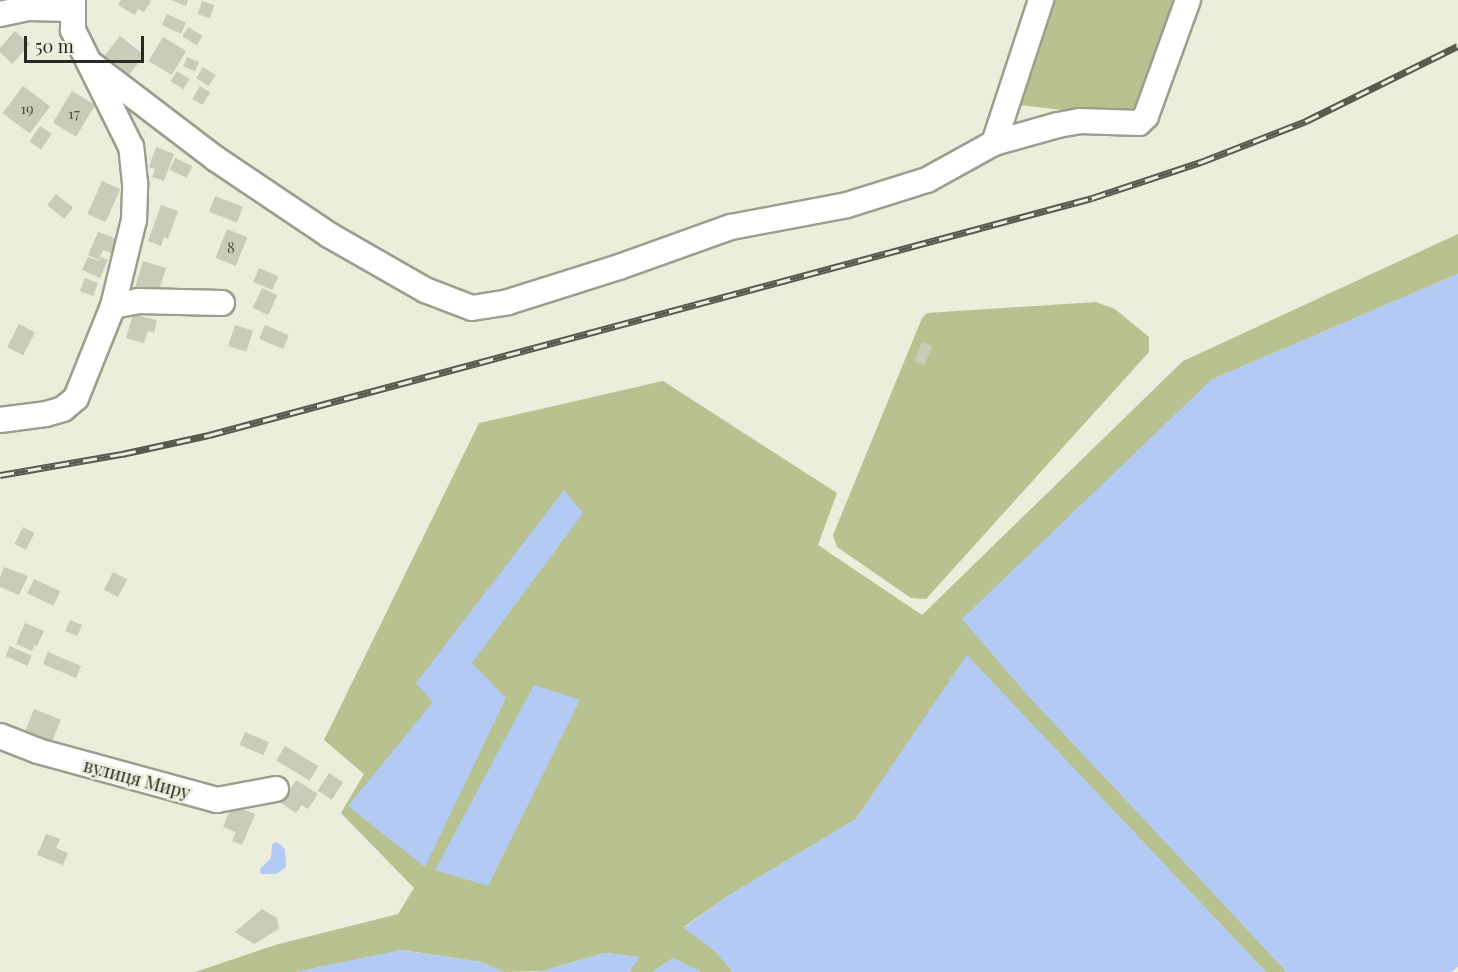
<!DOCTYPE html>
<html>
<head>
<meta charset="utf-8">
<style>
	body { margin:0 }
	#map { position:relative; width:1458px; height:972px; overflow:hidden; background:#eaeedb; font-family:"Playfair Display",serif }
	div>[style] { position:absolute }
	.green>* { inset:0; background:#b8c290 }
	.water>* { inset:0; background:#b2caf4 }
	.building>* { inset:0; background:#c8ccb9; transform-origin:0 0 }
	.roads { filter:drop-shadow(2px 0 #9b9f8d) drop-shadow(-2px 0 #9b9f8d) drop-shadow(0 2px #9b9f8d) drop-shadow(0 -2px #9b9f8d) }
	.minor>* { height:24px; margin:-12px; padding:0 12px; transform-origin:12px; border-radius:12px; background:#fff }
	.rail>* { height:7px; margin-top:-3.5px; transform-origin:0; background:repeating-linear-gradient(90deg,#eaeedb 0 14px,#585a50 0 28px); box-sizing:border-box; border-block:2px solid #585a50 }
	span { translate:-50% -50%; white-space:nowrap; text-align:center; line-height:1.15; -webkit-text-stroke:5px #eaeedb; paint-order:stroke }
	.number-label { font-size:15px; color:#4f5248 }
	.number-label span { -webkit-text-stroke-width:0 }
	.street-label { font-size:18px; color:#272922 }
	.scale { position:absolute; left:24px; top:36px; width:120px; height:27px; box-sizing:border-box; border:3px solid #272922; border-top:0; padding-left:8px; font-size:18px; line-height:21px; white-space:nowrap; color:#272922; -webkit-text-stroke:4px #eaeedb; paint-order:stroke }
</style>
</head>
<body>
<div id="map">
	<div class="green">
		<div style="clip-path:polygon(1049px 0,1179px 0,1137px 119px,1012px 104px)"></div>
		<div style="clip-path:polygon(1458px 234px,1458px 274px,1211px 380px,1097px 768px,1287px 972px,1266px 972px,967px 656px,856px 819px,728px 896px,684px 927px,716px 952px,733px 972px,700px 972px,673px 958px,653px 972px,629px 972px,639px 957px,605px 953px,542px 971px,504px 972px,481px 962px,402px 950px,296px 972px,195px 972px,275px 945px,398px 914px,414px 888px,341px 813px,364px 774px,324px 740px,479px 423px,663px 381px,837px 493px,818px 545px,922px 615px,1183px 361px)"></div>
		<div style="clip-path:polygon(1096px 302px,1115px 309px,1149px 337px,1149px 352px,926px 599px,911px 598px,837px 547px,833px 535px,922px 318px,927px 313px)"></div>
	</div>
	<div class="water">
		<div style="clip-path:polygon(1458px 274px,1458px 967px,1451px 972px,1287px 972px,1029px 697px,962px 619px,1211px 380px)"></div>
		<div style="clip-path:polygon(564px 490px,583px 513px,472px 663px,506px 698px,425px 867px,348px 806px,433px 702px,416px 683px)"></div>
		<div style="clip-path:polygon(967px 655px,1266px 972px,733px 972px,716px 952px,684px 928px,728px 896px,856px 819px)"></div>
		<div style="clip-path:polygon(534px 685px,580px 700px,488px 886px,435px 870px)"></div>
		<div style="clip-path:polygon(277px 842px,285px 849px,286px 867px,276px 874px,261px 874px,260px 869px,271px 858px,272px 844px)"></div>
		<div style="clip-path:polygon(401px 950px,481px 962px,504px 972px,296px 972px)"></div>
		<div style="clip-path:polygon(605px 953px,640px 957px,629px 972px,531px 972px,542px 971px)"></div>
		<div style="clip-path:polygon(673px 958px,700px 971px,700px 972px,653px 972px)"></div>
	</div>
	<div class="building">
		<div style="clip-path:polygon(121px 0,148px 0,151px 1px,144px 12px,138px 9px,135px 15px,118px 5px)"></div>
		<div style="clip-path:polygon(171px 0,188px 0,186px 6px)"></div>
		<div style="left:202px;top:1px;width:13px;height:14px;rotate:18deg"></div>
		<div style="left:167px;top:14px;width:21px;height:12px;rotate:25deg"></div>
		<div style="left:188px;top:27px;width:17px;height:11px;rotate:31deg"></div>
		<div style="clip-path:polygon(15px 31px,30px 44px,12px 64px,0 52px,0 48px)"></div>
		<div style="left:120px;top:36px;width:31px;height:28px;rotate:38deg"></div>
		<div style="left:163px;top:37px;width:27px;height:28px;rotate:31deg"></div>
		<div style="left:187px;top:57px;width:13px;height:10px;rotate:23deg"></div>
		<div style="left:203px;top:67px;width:15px;height:13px;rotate:32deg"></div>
		<div style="left:177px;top:71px;width:15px;height:12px;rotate:32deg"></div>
		<div style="left:23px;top:86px;width:34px;height:34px;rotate:37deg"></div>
		<div style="left:200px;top:86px;width:12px;height:15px;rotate:31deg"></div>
		<div style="left:72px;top:91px;width:27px;height:37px;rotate:31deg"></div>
		<div style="left:40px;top:126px;width:14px;height:19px;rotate:34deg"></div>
		<div style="clip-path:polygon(156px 147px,174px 154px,164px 181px,152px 177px,155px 169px,149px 167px)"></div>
		<div style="left:175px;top:158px;width:19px;height:13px;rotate:25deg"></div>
		<div style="left:102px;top:181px;width:20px;height:36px;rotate:24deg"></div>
		<div style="left:56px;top:194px;width:22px;height:14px;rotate:39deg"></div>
		<div style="left:215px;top:196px;width:30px;height:17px;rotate:21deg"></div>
		<div style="clip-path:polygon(161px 205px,178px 211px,168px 239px,164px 237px,161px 246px,148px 241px)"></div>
		<div style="left:227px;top:229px;width:22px;height:31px;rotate:22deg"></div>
		<div style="clip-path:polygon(98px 232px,117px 239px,111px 253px,103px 250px,99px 260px,88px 255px)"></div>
		<div style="clip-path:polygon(88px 257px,99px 261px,101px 257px,108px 260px,100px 278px,82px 270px)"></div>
		<div style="left:143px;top:261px;width:24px;height:29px;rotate:17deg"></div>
		<div style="left:259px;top:268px;width:21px;height:15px;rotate:23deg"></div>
		<div style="left:85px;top:278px;width:14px;height:14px;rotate:21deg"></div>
		<div style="left:262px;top:288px;width:17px;height:22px;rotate:25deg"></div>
		<div style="clip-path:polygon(133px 314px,157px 320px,154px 333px,148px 331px,144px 343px,126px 338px)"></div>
		<div style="left:19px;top:324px;width:18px;height:26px;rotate:27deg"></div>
		<div style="left:235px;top:325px;width:19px;height:22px;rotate:18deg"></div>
		<div style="left:265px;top:325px;width:26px;height:15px;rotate:23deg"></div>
		<div style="left:922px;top:342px;width:11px;height:21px;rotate:22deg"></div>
		<div style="left:23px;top:527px;width:13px;height:19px;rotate:27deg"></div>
		<div style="clip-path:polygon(4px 567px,28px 576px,19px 595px,0 587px,0 577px)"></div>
		<div style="left:113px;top:572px;width:16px;height:20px;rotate:27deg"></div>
		<div style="left:34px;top:579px;width:29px;height:16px;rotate:25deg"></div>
		<div style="left:70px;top:620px;width:13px;height:12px;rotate:23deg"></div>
		<div style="clip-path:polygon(25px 623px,44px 631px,37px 646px,34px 645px,32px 651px,16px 644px)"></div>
		<div style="left:10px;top:646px;width:24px;height:11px;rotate:24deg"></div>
		<div style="left:48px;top:652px;width:36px;height:13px;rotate:23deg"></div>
		<div style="left:34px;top:709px;width:29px;height:25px;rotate:22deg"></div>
		<div style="left:245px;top:732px;width:26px;height:14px;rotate:23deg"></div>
		<div style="left:285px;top:746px;width:39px;height:17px;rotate:31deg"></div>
		<div style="left:329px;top:773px;width:17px;height:21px;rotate:33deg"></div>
		<div style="clip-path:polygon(296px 780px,318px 794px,308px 809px,302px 805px,296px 813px,281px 803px)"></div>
		<div style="clip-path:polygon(232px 805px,255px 814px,242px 845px,232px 841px,236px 832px,223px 827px)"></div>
		<div style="clip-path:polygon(46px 834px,60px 839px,56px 848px,68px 853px,63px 865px,37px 855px)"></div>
		<div style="clip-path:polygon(262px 909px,277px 918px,279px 929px,254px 944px,235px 932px)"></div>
	</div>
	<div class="roads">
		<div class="minor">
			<div style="left:0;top:14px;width:29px;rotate:-12deg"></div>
			<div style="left:28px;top:8px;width:43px;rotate:1.3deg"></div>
			<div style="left:90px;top:63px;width:158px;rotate:37.3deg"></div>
			<div style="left:216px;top:159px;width:136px;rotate:33.9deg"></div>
			<div style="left:329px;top:235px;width:111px;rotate:29.8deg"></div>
			<div style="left:425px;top:290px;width:50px;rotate:21deg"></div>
			<div style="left:472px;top:308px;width:36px;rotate:-9deg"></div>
			<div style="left:508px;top:302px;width:116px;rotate:-17.5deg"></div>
			<div style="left:619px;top:267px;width:119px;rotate:-19.7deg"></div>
			<div style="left:731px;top:227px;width:118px;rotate:-10.7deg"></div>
			<div style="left:847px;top:205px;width:84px;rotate:-17.4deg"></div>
			<div style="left:927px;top:180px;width:77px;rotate:-28.9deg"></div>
			<div style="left:994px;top:143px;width:66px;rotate:-15.7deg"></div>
			<div style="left:1058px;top:125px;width:22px;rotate:-10deg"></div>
			<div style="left:1080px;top:121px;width:59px;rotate:1.9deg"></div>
			<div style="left:1139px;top:123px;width:10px;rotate:-45deg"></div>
			<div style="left:1146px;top:116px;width:123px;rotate:-70.1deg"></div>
			<div style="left:994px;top:143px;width:151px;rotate:-71.8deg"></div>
			<div style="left:113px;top:306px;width:25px;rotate:-11deg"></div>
			<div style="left:138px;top:301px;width:84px;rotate:1.4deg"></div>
			<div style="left:0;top:420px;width:46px;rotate:-7.4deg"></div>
			<div style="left:46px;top:414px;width:18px;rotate:-16deg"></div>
			<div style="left:63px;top:409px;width:17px;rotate:-40deg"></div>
			<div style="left:76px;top:398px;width:99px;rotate:-68.1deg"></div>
			<div style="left:113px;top:306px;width:89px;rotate:-76.3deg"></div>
			<div style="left:134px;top:220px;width:37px;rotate:-88deg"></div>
			<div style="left:135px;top:183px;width:36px;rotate:-96deg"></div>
			<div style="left:131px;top:147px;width:131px;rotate:-116.4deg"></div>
			<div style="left:73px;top:30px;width:30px;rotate:-90deg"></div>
			<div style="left:0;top:736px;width:41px;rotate:21.5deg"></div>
			<div style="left:38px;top:751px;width:186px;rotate:15.3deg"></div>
			<div style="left:217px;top:800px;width:60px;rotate:-10.6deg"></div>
		</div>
	</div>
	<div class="rail">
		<div style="left:0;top:475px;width:124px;rotate:-9.8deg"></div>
		<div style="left:122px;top:454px;width:89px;rotate:-12.3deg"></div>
		<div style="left:209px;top:435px;width:914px;rotate:-15.02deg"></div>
		<div style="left:1092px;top:198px;width:115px;rotate:-18.3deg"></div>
		<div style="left:1201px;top:162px;width:113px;rotate:-21.3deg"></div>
		<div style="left:1306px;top:121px;width:169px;rotate:-26.3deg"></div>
	</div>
	<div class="number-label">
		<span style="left:27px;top:109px">19</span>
		<span style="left:74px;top:114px">17</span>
		<span style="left:231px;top:248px">8</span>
	</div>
	<div class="street-label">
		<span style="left:137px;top:779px;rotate:15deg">вулиця Миру</span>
	</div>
	<div class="scale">50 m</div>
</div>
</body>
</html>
